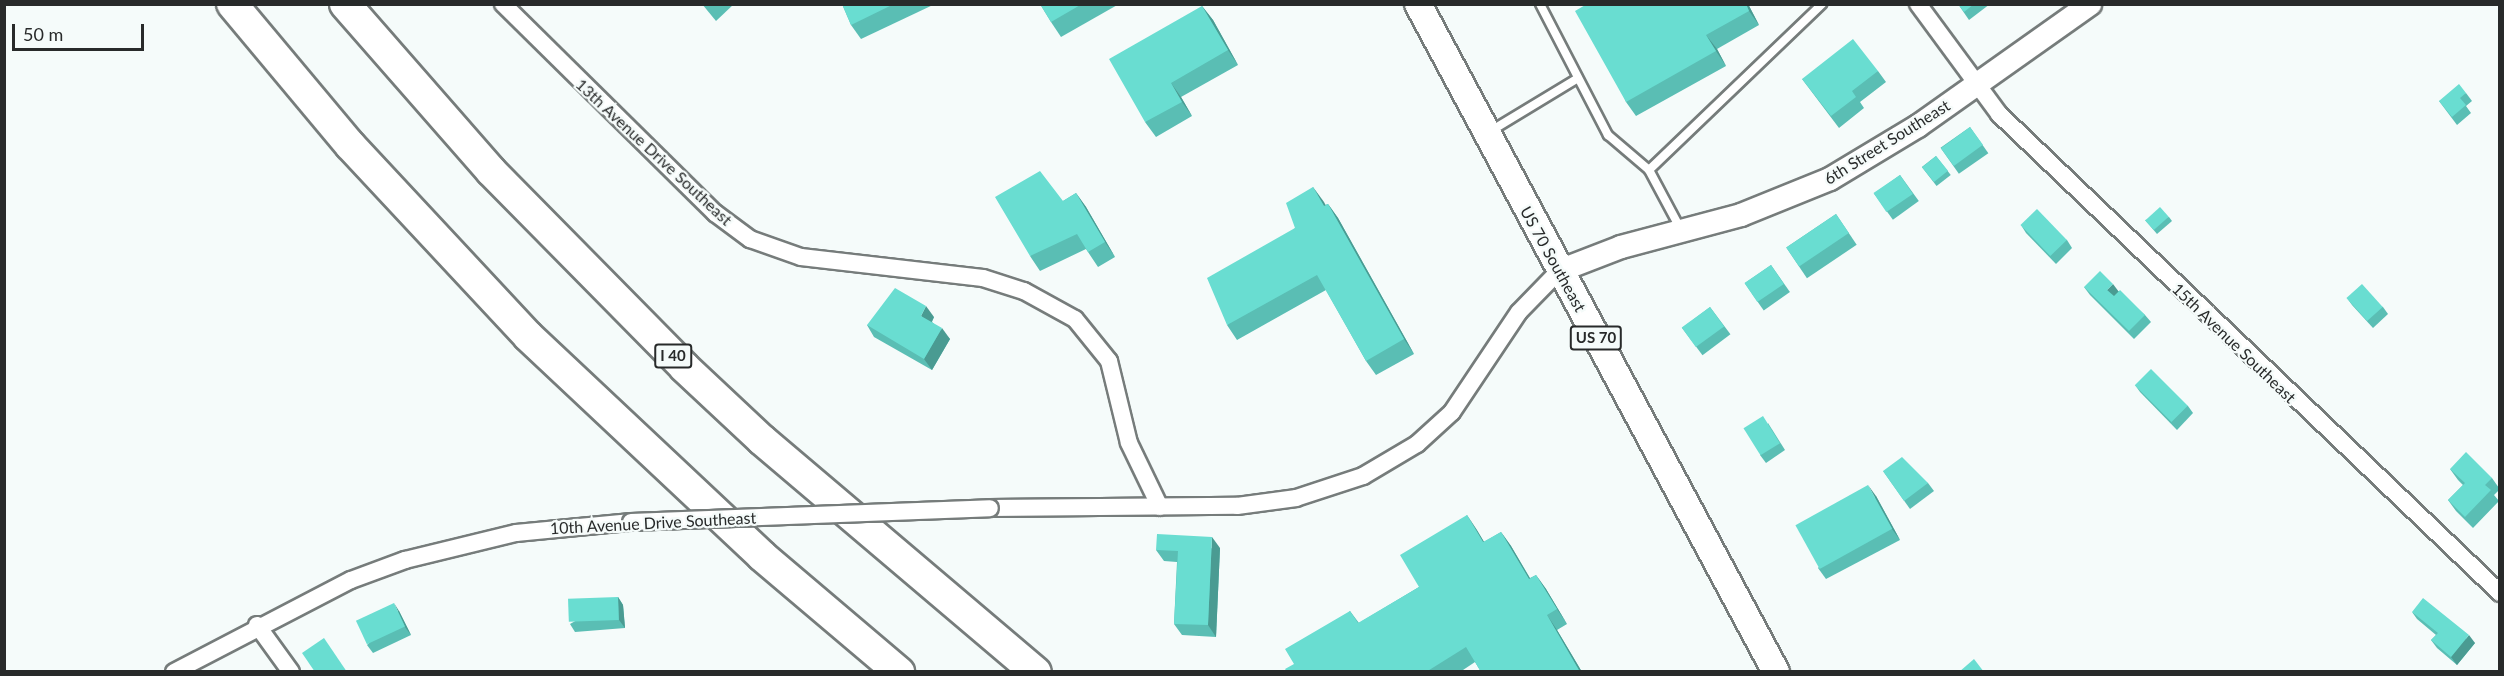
<!DOCTYPE html>
<html>
<head>
<meta charset="utf-8">
<style>
	body { margin:0 }
	#map { position:relative; width:2504px; height:676px; overflow:hidden; background:#f5fbfa; font-family:Lato,sans-serif }
	div>[style] { position:absolute }
	.roads { filter:drop-shadow(2px 0 #767c7b) drop-shadow(-2px 0 #767c7b) drop-shadow(0 2px #767c7b) drop-shadow(0 -2px #767c7b) }
	.lane>* { height:8px; margin:-4px; padding:0 4px; transform-origin:4px; border-radius:4px; background:#fff }
	.street>* { height:16px; margin:-8px; padding:0 8px; transform-origin:8px; border-radius:8px; background:#fff }
	.secondary>* { height:22px; margin:-11px; padding:0 11px; transform-origin:11px; border-radius:11px; background:#fff }
	.primary>* { height:26px; margin:-13px; padding:0 13px; transform-origin:13px; border-radius:13px; background:#fff }
	.highway>* { height:30px; margin:-15px; padding:0 15px; transform-origin:15px; border-radius:15px; background:#fff }
	.bridges { filter:drop-shadow(2px 0 #767c7b) drop-shadow(-2px 0 #767c7b) drop-shadow(0 2px #767c7b) drop-shadow(0 -2px #767c7b) }
	.street-bridge>* { height:16px; margin:-8px; padding:0 8px; transform-origin:8px; border-radius:8px; background:#fff }
	.wall>* { inset:0; background:#5abeb4; transform-origin:0 0 }
	.shaded-wall>* { inset:0; background:#4a9b92 }
	.building>* { inset:0; background:#69ddd1; transform-origin:0 0 }
	span { translate:-50% -50%; white-space:nowrap; text-align:center; line-height:1.15; -webkit-text-stroke:4.5px #f5fbfa; paint-order:stroke }
	.shield-label span { padding:2px 4px; background:#f5fbfa; border:2px solid; border-radius:4px; -webkit-text-stroke-width:0 }
	.shield-label { font-size:15px; color:#282a2a; font-weight:700 }
	.street-label { font-size:16px; color:#282a2a }
	.frame { position:absolute; inset:0; border:6px solid #282a2a; pointer-events:none }
	.scale { position:absolute; left:12px; top:24px; width:132px; height:27px; box-sizing:border-box; border:3px solid #282a2a; border-top:0; padding-left:8px; font-size:18px; line-height:21px; white-space:nowrap; color:#282a2a; -webkit-text-stroke:4px #f5fbfa; paint-order:stroke }
</style>
</head>
<body>
<div id="map">
	<div class="roads">
		<div class="lane">
			<div style="left:1540px;top:4px;width:148px;rotate:62.6deg"></div>
			<div style="left:1608px;top:135px;width:54px;rotate:40.5deg"></div>
			<div style="left:1649px;top:170px;width:68px;rotate:61.9deg"></div>
			<div style="left:1489px;top:132px;width:104px;rotate:-31.2deg"></div>
			<div style="left:1649px;top:170px;width:240px;rotate:-43.8deg"></div>
		</div>
		<div class="street">
			<div style="left:503px;top:4px;width:298px;rotate:44.6deg"></div>
			<div style="left:715px;top:213px;width:44px;rotate:36.6deg"></div>
			<div style="left:750px;top:239px;width:54px;rotate:19.4deg"></div>
			<div style="left:801px;top:257px;width:183px;rotate:6.6deg"></div>
			<div style="left:983px;top:278px;width:43px;rotate:17.6deg"></div>
			<div style="left:1024px;top:291px;width:58px;rotate:28.8deg"></div>
			<div style="left:1075px;top:319px;width:54px;rotate:51deg"></div>
			<div style="left:1109px;top:361px;width:84px;rotate:76.3deg"></div>
			<div style="left:1129px;top:443px;width:71px;rotate:64.2deg"></div>
			<div style="left:1918px;top:4px;width:137px;rotate:53.6deg"></div>
			<div style="left:1999px;top:114px;width:693px;rotate:43.71deg"></div>
			<div style="left:990px;top:508px;width:247px;rotate:-0.5deg"></div>
			<div style="left:1237px;top:506px;width:60px;rotate:-7.7deg"></div>
			<div style="left:1296px;top:498px;width:71px;rotate:-18.2deg"></div>
			<div style="left:1363px;top:476px;width:63px;rotate:-30.7deg"></div>
			<div style="left:1417px;top:444px;width:47px;rotate:-42.4deg"></div>
			<div style="left:1452px;top:412px;width:120px;rotate:-56.2deg"></div>
			<div style="left:1519px;top:312px;width:57px;rotate:-45.7deg"></div>
			<div style="left:257px;top:625px;width:58px;rotate:54.1deg"></div>
			<div style="left:174px;top:672px;width:199px;rotate:-27.5deg"></div>
			<div style="left:351px;top:580px;width:58px;rotate:-20.3deg"></div>
			<div style="left:405px;top:560px;width:114px;rotate:-13.7deg"></div>
			<div style="left:516px;top:533px;width:116px;rotate:-5.5deg"></div>
		</div>
		<div class="secondary">
			<div style="left:1559px;top:271px;width:66px;rotate:-21.2deg"></div>
			<div style="left:1621px;top:247px;width:124px;rotate:-14.9deg"></div>
			<div style="left:1741px;top:215px;width:96px;rotate:-22deg"></div>
			<div style="left:1830px;top:179px;width:103px;rotate:-31.1deg"></div>
			<div style="left:1918px;top:126px;width:211px;rotate:-35.3deg"></div>
		</div>
		<div class="primary">
			<div style="left:1418px;top:4px;width:758px;rotate:61.81deg"></div>
		</div>
		<div class="highway">
			<div style="left:232px;top:4px;width:184px;rotate:50.1deg"></div>
			<div style="left:350px;top:145px;width:261px;rotate:47deg"></div>
			<div style="left:528px;top:336px;width:321px;rotate:43.2deg"></div>
			<div style="left:762px;top:556px;width:180px;rotate:40.3deg"></div>
			<div style="left:345px;top:4px;width:222px;rotate:48.8deg"></div>
			<div style="left:491px;top:171px;width:275px;rotate:45.4deg"></div>
			<div style="left:684px;top:367px;width:107px;rotate:43.1deg"></div>
			<div style="left:762px;top:440px;width:359px;rotate:40.3deg"></div>
		</div>
	</div>
	<div class="bridges">
		<div class="street-bridge">
			<div style="left:631px;top:522px;width:359px;rotate:-2.2deg"></div>
		</div>
	</div>
	<div class="wall">
		<div style="clip-path:polygon(702px 4px,734px 4px,716px 21px)"></div>
		<div style="clip-path:polygon(842px 4px,935px 4px,861px 39px,851px 25px)"></div>
		<div style="clip-path:polygon(1040px 4px,1119px 4px,1061px 37px,1051px 22px)"></div>
		<div style="clip-path:polygon(1587px 4px,1748px 4px,1759px 25px,1717px 49px,1726px 66px,1636px 116px,1626px 102px)"></div>
		<div style="clip-path:polygon(1958px 4px,1990px 4px,1969px 20px)"></div>
		<div style="clip-path:polygon(1202px 6px,1213px 20px,1238px 65px,1181px 97px,1192px 116px,1156px 137px,1145px 122px)"></div>
		<div style="clip-path:polygon(1878px 71px,1886px 82px,1860px 102px,1864px 108px,1839px 128px,1802px 79px)"></div>
		<div style="clip-path:polygon(2466px 93px,2472px 101px,2466px 106px,2471px 113px,2457px 125px,2439px 101px)"></div>
		<div style="left:1970px;top:127px;width:32px;height:36px;rotate:55deg"></div>
		<div style="left:1936px;top:156px;width:24px;height:18px;rotate:52deg"></div>
		<div style="left:1900px;top:175px;width:32px;height:32px;rotate:54deg"></div>
		<div style="clip-path:polygon(1313px 187px,1325px 205px,1328px 204px,1338px 218px,1414px 354px,1376px 375px,1366px 361px,1326px 290px,1237px 340px,1227px 325px,1295px 228px)"></div>
		<div style="clip-path:polygon(1076px 193px,1086px 207px,1115px 257px,1098px 267px,1086px 249px,1040px 271px,1030px 256px,1063px 201px)"></div>
		<div style="left:1836px;top:214px;width:37px;height:60px;rotate:56deg"></div>
		<div style="clip-path:polygon(2169px 217px,2172px 221px,2157px 234px,2145px 220px)"></div>
		<div style="clip-path:polygon(2021px 225px,2067px 240px,2072px 248px,2056px 264px,2026px 233px)"></div>
		<div style="left:1771px;top:265px;width:33px;height:32px;rotate:55deg"></div>
		<div style="clip-path:polygon(2084px 287px,2118px 291px,2145px 315px,2151px 322px,2134px 339px,2090px 295px)"></div>
		<div style="clip-path:polygon(2347px 298px,2383px 307px,2388px 314px,2373px 328px,2352px 305px)"></div>
		<div style="left:1710px;top:307px;width:34px;height:35px;rotate:53deg"></div>
		<div style="clip-path:polygon(934px 317px,932px 322px,950px 339px,932px 370px,874px 337px,867px 325px)"></div>
		<div style="clip-path:polygon(2135px 385px,2188px 406px,2193px 413px,2177px 430px,2140px 392px)"></div>
		<div style="clip-path:polygon(1768px 423px,1785px 450px,1766px 463px,1760px 455px)"></div>
		<div style="clip-path:polygon(2450px 469px,2492px 478px,2499px 488px,2499px 490px,2494px 495px,2499px 501px,2473px 528px,2456px 511px,2448px 500px,2463px 485px,2458px 480px)"></div>
		<div style="clip-path:polygon(1883px 471px,1928px 483px,1934px 491px,1910px 509px)"></div>
		<div style="clip-path:polygon(1876px 496px,1900px 540px,1826px 579px,1818px 568px)"></div>
		<div style="clip-path:polygon(1467px 515px,1484px 542px,1501px 532px,1511px 546px,1530px 578px,1536px 575px,1546px 589px,1567px 624px,1557px 630px,1582px 672px,1481px 672px,1475px 662px,1460px 672px,1287px 672px,1350px 611px,1359px 623px,1419px 587px)"></div>
		<div style="clip-path:polygon(1220px 548px,1216px 637px,1182px 635px,1174px 624px,1177px 562px,1164px 561px,1156px 550px)"></div>
		<div style="clip-path:polygon(618px 597px,623px 605px,625px 628px,575px 632px,570px 624px)"></div>
		<div style="clip-path:polygon(399px 611px,411px 635px,373px 653px,367px 645px)"></div>
		<div style="clip-path:polygon(2412px 612px,2475px 643px,2457px 665px,2437px 648px,2431px 640px,2436px 635px,2417px 619px)"></div>
	</div>
	<div class="shaded-wall">
		<div style="clip-path:polygon(1746px 4px,1748px 4px,1759px 25px,1749px 11px)"></div>
		<div style="clip-path:polygon(1202px 6px,1213px 20px,1238px 65px,1228px 50px)"></div>
		<div style="clip-path:polygon(1706px 35px,1717px 49px,1726px 66px,1716px 51px)"></div>
		<div style="clip-path:polygon(1171px 83px,1181px 97px,1192px 116px,1182px 102px)"></div>
		<div style="clip-path:polygon(1313px 187px,1324px 202px,1334px 221px,1324px 206px)"></div>
		<div style="clip-path:polygon(1076px 193px,1086px 207px,1115px 257px,1105px 242px)"></div>
		<div style="clip-path:polygon(1328px 204px,1338px 218px,1414px 354px,1404px 339px)"></div>
		<div style="clip-path:polygon(2113px 284px,2119px 292px,2113px 298px,2107px 290px)"></div>
		<div style="clip-path:polygon(926px 306px,934px 317px,929px 327px,921px 316px)"></div>
		<div style="clip-path:polygon(942px 328px,950px 339px,932px 370px,924px 359px)"></div>
		<div style="clip-path:polygon(1868px 485px,1876px 496px,1900px 540px,1892px 529px)"></div>
		<div style="clip-path:polygon(1467px 515px,1477px 530px,1493px 557px,1483px 542px)"></div>
		<div style="clip-path:polygon(1501px 532px,1511px 546px,1539px 594px,1529px 579px)"></div>
		<div style="clip-path:polygon(1212px 537px,1220px 548px,1216px 637px,1208px 625px)"></div>
		<div style="clip-path:polygon(1536px 575px,1546px 589px,1567px 624px,1557px 609px)"></div>
		<div style="clip-path:polygon(618px 597px,623px 605px,625px 628px,619px 620px)"></div>
		<div style="clip-path:polygon(394px 603px,399px 611px,411px 635px,405px 627px)"></div>
		<div style="clip-path:polygon(1547px 615px,1557px 630px,1582px 672px,1580px 672px)"></div>
		<div style="clip-path:polygon(2469px 635px,2475px 643px,2457px 665px,2451px 657px)"></div>
	</div>
	<div class="building">
		<div style="clip-path:polygon(842px 4px,894px 4px,851px 25px)"></div>
		<div style="clip-path:polygon(1040px 4px,1082px 4px,1051px 22px)"></div>
		<div style="clip-path:polygon(1587px 4px,1746px 4px,1749px 11px,1706px 35px,1716px 51px,1626px 102px,1575px 11px)"></div>
		<div style="clip-path:polygon(1958px 4px,1974px 4px,1964px 12px)"></div>
		<div style="clip-path:polygon(1202px 6px,1228px 50px,1171px 83px,1182px 102px,1145px 122px,1109px 59px)"></div>
		<div style="clip-path:polygon(1853px 39px,1878px 71px,1852px 91px,1856px 97px,1831px 116px,1802px 79px)"></div>
		<div style="clip-path:polygon(2459px 84px,2466px 93px,2460px 98px,2466px 105px,2452px 117px,2439px 101px)"></div>
		<div style="left:1970px;top:127px;width:22px;height:36px;rotate:54deg"></div>
		<div style="left:1936px;top:156px;width:19px;height:18px;rotate:51deg"></div>
		<div style="clip-path:polygon(1040px 171px,1063px 201px,1076px 193px,1105px 242px,1088px 252px,1077px 234px,1030px 256px,995px 197px)"></div>
		<div style="left:1900px;top:175px;width:23px;height:32px;rotate:56deg"></div>
		<div style="clip-path:polygon(1313px 187px,1324px 206px,1328px 204px,1404px 339px,1366px 361px,1317px 275px,1227px 325px,1207px 278px,1295px 228px,1286px 203px)"></div>
		<div style="left:2160px;top:207px;width:13px;height:20px;rotate:48deg"></div>
		<div style="left:2037px;top:209px;width:43px;height:23px;rotate:46deg"></div>
		<div style="left:1836px;top:214px;width:23px;height:60px;rotate:56deg"></div>
		<div style="left:1771px;top:265px;width:23px;height:32px;rotate:56deg"></div>
		<div style="clip-path:polygon(2100px 271px,2113px 284px,2107px 290px,2114px 296px,2120px 290px,2145px 315px,2129px 331px,2084px 287px)"></div>
		<div style="left:2362px;top:284px;width:31px;height:21px;rotate:48deg"></div>
		<div style="clip-path:polygon(895px 288px,926px 306px,921px 316px,942px 328px,924px 359px,867px 325px)"></div>
		<div style="left:1710px;top:307px;width:24px;height:35px;rotate:54deg"></div>
		<div style="left:2151px;top:369px;width:52px;height:23px;rotate:45deg"></div>
		<div style="left:1763px;top:416px;width:32px;height:23px;rotate:58deg"></div>
		<div style="clip-path:polygon(2466px 452px,2492px 478px,2485px 485px,2491px 490px,2465px 517px,2448px 500px,2465px 483px,2450px 469px)"></div>
		<div style="clip-path:polygon(1902px 457px,1928px 483px,1904px 501px,1883px 471px)"></div>
		<div style="left:1868px;top:485px;width:50px;height:83px;rotate:61deg"></div>
		<div style="clip-path:polygon(1467px 515px,1483px 542px,1501px 532px,1529px 579px,1536px 575px,1557px 609px,1547px 615px,1580px 672px,1481px 672px,1466px 647px,1426px 672px,1287px 672px,1285px 669px,1294px 664px,1285px 649px,1350px 611px,1358px 623px,1419px 587px,1400px 555px)"></div>
		<div style="clip-path:polygon(1157px 534px,1212px 537px,1208px 625px,1174px 624px,1178px 551px,1156px 550px)"></div>
		<div style="left:618px;top:597px;width:23px;height:50px;rotate:88deg"></div>
		<div style="clip-path:polygon(2423px 598px,2469px 635px,2451px 657px,2431px 640px,2438px 633px,2412px 612px)"></div>
		<div style="left:394px;top:603px;width:26px;height:42px;rotate:65deg"></div>
		<div style="clip-path:polygon(324px 638px,347px 672px,315px 672px,302px 653px)"></div>
		<div style="clip-path:polygon(1974px 659px,1984px 672px,1959px 672px)"></div>
	</div>
	<div class="shield-label">
		<span style="left:1596px;top:338px">US 70</span>
		<span style="left:673px;top:356px">I 40</span>
	</div>
	<div class="street-label">
		<span style="left:1887px;top:142px;rotate:-32deg">6th Street Southeast</span>
		<span style="left:654px;top:152px;rotate:43deg">13th Avenue Drive Southeast</span>
		<span style="left:1553px;top:259px;rotate:61deg">US 70 Southeast</span>
		<span style="left:2234px;top:343px;rotate:44deg">15th Avenue Southeast</span>
		<span style="left:653px;top:523px;rotate:-3deg">10th Avenue Drive Southeast</span>
	</div>
	<div class="frame"></div>
	<div class="scale">50 m</div>
</div>
</body>
</html>
